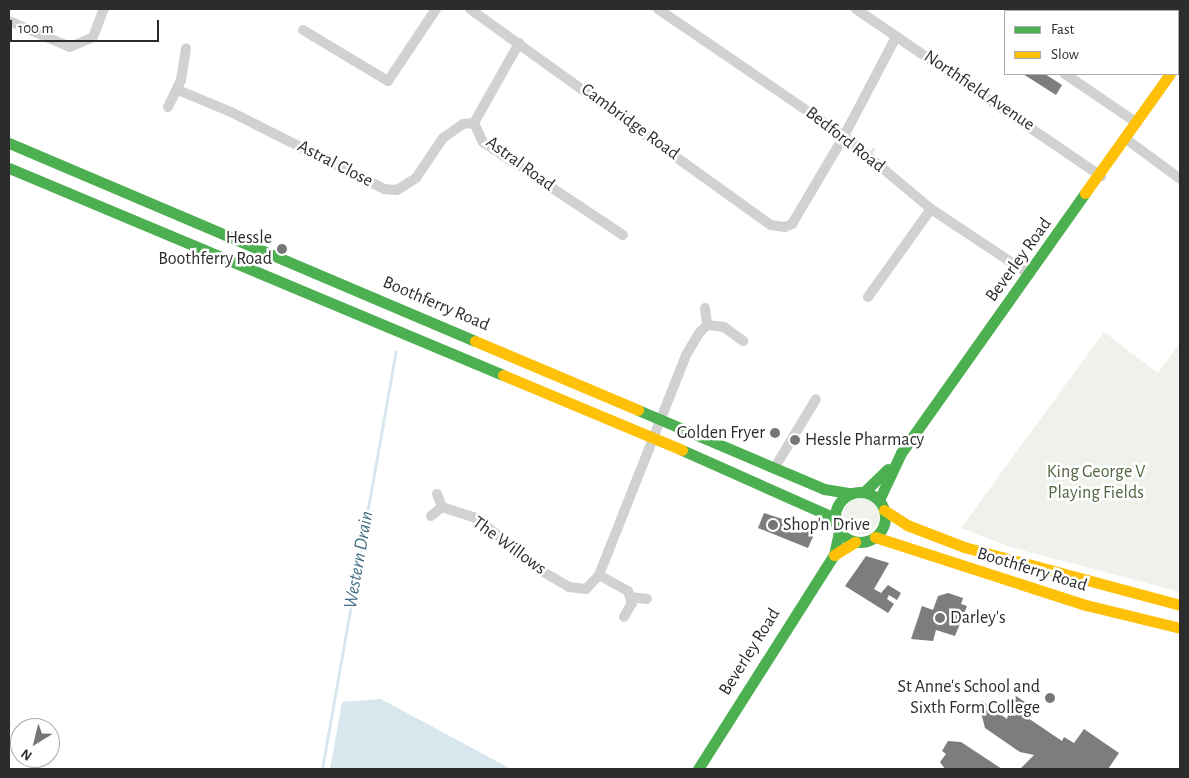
<!DOCTYPE html>
<html>
<head>
<meta charset="utf-8">
<style>
	body { margin:0 }
	#map { position:relative; width:1189px; height:778px; overflow:hidden; background:#fff; font-family:"Alegreya Sans",sans-serif }
	div>[style] { position:absolute }
	.green>* { inset:0; background:#eff2eb }
	.round { border-radius:50% }
	.water>* { inset:0; background:#d8e6ee }
	.stream>* { height:3px; margin:-1.5px; padding:0 1.5px; transform-origin:1.5px; border-radius:1.5px; background:#d8e6ee }
	.building>* { inset:0; background:#7d7d7d }
	.street>* { height:10px; margin:-5px; padding:0 5px; transform-origin:5px; border-radius:5px; background:#d1d1d1 }
	.fast>* { height:11px; margin:-5.5px; padding:0 5.5px; transform-origin:5.5px; border-radius:5.5px; background:#4caf50 }
	.fast>.ring { margin:-5.5px; padding:0; box-sizing:content-box; background:none; border:11px solid #4caf50; border-radius:50% }
	.slow>* { height:11px; margin:-5.5px; padding:0 5.5px; transform-origin:5.5px; border-radius:5.5px; background:#ffc107 }
	.dots>* { width:14px; height:14px; translate:-50% -50%; box-sizing:border-box; border:2px solid #fff; border-radius:50% }
	span { translate:-50% -50%; white-space:nowrap; text-align:center; line-height:1.15; -webkit-text-stroke:5px #fff; paint-order:stroke }
	.street-label { font-size:18px; color:#2c2c2c }
	.poi-label { font-size:18px; color:#2c2c2c }
	.right { translate:-100% -50%; text-align:right }
	.left { translate:0 -50%; text-align:left }
	.park-label { font-size:18px; color:#51633e }
	.water-label { font-size:19px; color:#426e86; font-style:italic }
	.frame { position:absolute; inset:0; border:10px solid #2c2c2c; pointer-events:none }
	.legend { position:absolute; left:1004px; top:10px; width:175px; height:65px; box-sizing:border-box; background:#fff; border:1px solid #ababab; margin:0; padding:6px 9px; list-style:none; font-size:15px; color:#2c2c2c }
	.legend li { display:flex; align-items:center; gap:10px; height:25px }
	.legend b { width:25px; border:1px solid #ababab }
	.north { position:absolute; left:10px; top:718px; width:50px; height:50px; box-sizing:border-box; background:#fff; border:1px solid #ababab; border-radius:50%; rotate:216deg; font-size:14px; font-weight:700; line-height:20px; text-align:center; color:#2c2c2c }
	.north::after { content:''; display:block; margin:auto; width:18px; height:22px; background:#767676; clip-path:polygon(50% 0,100% 100%,50% 72%,0 100%) }
	.scale { position:absolute; left:10px; top:20px; width:149px; height:22px; box-sizing:border-box; border:2px solid #2c2c2c; border-top:0; padding-left:6px; font-size:15px; line-height:18px; white-space:nowrap; color:#2c2c2c; -webkit-text-stroke:4px #fff; paint-order:stroke }
</style>
</head>
<body>
<div id="map">
	<div class="green">
		<div style="clip-path:polygon(1104px 332px,1158px 373px,1180px 343px,1180px 592px,1007px 546px,961px 528px)"></div>
		<div class="round" style="left:843px;top:498px;width:36px;height:36px"></div>
	</div>
	<div class="water">
		<div style="clip-path:polygon(381px 699px,511px 769px,512px 769px,330px 769px,342px 702px)"></div>
	</div>
	<div class="stream">
		<div style="left:868px;top:155px;width:8px;rotate:-50deg"></div>
		<div style="left:322px;top:769px;width:424px;rotate:-80deg"></div>
	</div>
	<div class="building">
		<div style="clip-path:polygon(1023px 74px,1045px 74px,1062px 85px,1056px 95px)"></div>
		<div style="clip-path:polygon(764px 513px,816px 530px,808px 548px,758px 528px)"></div>
		<div style="clip-path:polygon(866px 556px,889px 563px,874px 589px,881px 593px,888px 585px,901px 593px,897px 600px,889px 595px,887px 599px,894px 604px,888px 613px,845px 586px)"></div>
		<div style="clip-path:polygon(948px 593px,963px 598px,961px 604px,967px 606px,955px 636px,936px 630px,933px 641px,911px 639px,922px 606px,933px 610px,938px 596px)"></div>
		<div style="clip-path:polygon(1016px 696px,1028px 704px,1022px 714px,1062px 741px,1064px 737px,1074px 743px,1084px 729px,1119px 753px,1108px 769px,1020px 769px,1034px 755px,1020px 752px,985px 728px,982px 716px,975px 711px,982px 701px,1007px 719px,1010px 708px,1005px 705px)"></div>
		<div style="clip-path:polygon(948px 741px,961px 742px,1002px 769px,945px 769px,940px 762px,946px 754px,942px 751px)"></div>
	</div>
	<div class="street">
		<div style="left:470px;top:9px;width:370px;rotate:35.7deg"></div>
		<div style="left:771px;top:225px;width:14px;rotate:8deg"></div>
		<div style="left:785px;top:227px;width:8px;rotate:-23deg"></div>
		<div style="left:792px;top:224px;width:102px;rotate:-59.4deg"></div>
		<div style="left:844px;top:136px;width:112px;rotate:-62.3deg"></div>
		<div style="left:658px;top:9px;width:225px;rotate:34.3deg"></div>
		<div style="left:844px;top:136px;width:114px;rotate:40deg"></div>
		<div style="left:931px;top:209px;width:118px;rotate:33.6deg"></div>
		<div style="left:856px;top:9px;width:297px;rotate:34.3deg"></div>
		<div style="left:1093px;top:9px;width:4px;rotate:27deg"></div>
		<div style="left:9px;top:21px;width:66px;rotate:23.1deg"></div>
		<div style="left:70px;top:47px;width:25px;rotate:-23deg"></div>
		<div style="left:93px;top:37px;width:30px;rotate:-69deg"></div>
		<div style="left:303px;top:30px;width:99px;rotate:31deg"></div>
		<div style="left:388px;top:81px;width:87px;rotate:-56.3deg"></div>
		<div style="left:1065px;top:74px;width:87px;rotate:34.2deg"></div>
		<div style="left:178px;top:90px;width:57px;rotate:22.5deg"></div>
		<div style="left:231px;top:112px;width:171px;rotate:26.7deg"></div>
		<div style="left:384px;top:189px;width:13px;rotate:4deg"></div>
		<div style="left:397px;top:190px;width:22px;rotate:-32deg"></div>
		<div style="left:416px;top:178px;width:48px;rotate:-56deg"></div>
		<div style="left:443px;top:138px;width:24px;rotate:-35deg"></div>
		<div style="left:463px;top:124px;width:11px;rotate:-5deg"></div>
		<div style="left:168px;top:107px;width:30px;rotate:-64deg"></div>
		<div style="left:181px;top:80px;width:32px;rotate:-81deg"></div>
		<div style="left:474px;top:123px;width:21px;rotate:65deg"></div>
		<div style="left:483px;top:142px;width:168px;rotate:33.6deg"></div>
		<div style="left:474px;top:123px;width:92px;rotate:-60.6deg"></div>
		<div style="left:1126px;top:139px;width:67px;rotate:36.5deg"></div>
		<div style="left:868px;top:297px;width:108px;rotate:-54.4deg"></div>
		<div style="left:705px;top:308px;width:17px;rotate:83deg"></div>
		<div style="left:775px;top:467px;width:79px;rotate:-58.9deg"></div>
		<div style="left:442px;top:507px;width:36px;rotate:18deg"></div>
		<div style="left:476px;top:518px;width:88px;rotate:38.6deg"></div>
		<div style="left:545px;top:573px;width:28px;rotate:30deg"></div>
		<div style="left:569px;top:587px;width:17px;rotate:7deg"></div>
		<div style="left:586px;top:589px;width:19px;rotate:-47deg"></div>
		<div style="left:599px;top:575px;width:237px;rotate:-68.4deg"></div>
		<div style="left:686px;top:355px;width:27px;rotate:-59deg"></div>
		<div style="left:700px;top:332px;width:10px;rotate:-45deg"></div>
		<div style="left:707px;top:325px;width:17px;rotate:7deg"></div>
		<div style="left:724px;top:327px;width:24px;rotate:36deg"></div>
		<div style="left:431px;top:516px;width:14px;rotate:-39deg"></div>
		<div style="left:442px;top:507px;width:14px;rotate:-111deg"></div>
		<div style="left:599px;top:575px;width:33px;rotate:29deg"></div>
		<div style="left:628px;top:591px;width:13px;rotate:72deg"></div>
		<div style="left:632px;top:603px;width:16px;rotate:120deg"></div>
		<div style="left:631px;top:597px;width:16px;rotate:7deg"></div>
	</div>
	<div class="fast">
		<div style="left:9px;top:143px;width:506px;rotate:23.02deg"></div>
		<div style="left:9px;top:168px;width:536px;rotate:22.74deg"></div>
		<div style="left:638px;top:410px;width:202px;rotate:23deg"></div>
		<div style="left:824px;top:489px;width:26px;rotate:9deg"></div>
		<div style="left:682px;top:450px;width:167px;rotate:24deg"></div>
		<div class="ring" style="left:835px;top:492px;width:39px;height:39px"></div>
		<div style="left:864px;top:492px;width:33px;rotate:-44deg"></div>
		<div style="left:879px;top:500px;width:52px;rotate:-64.9deg"></div>
		<div style="left:901px;top:453px;width:319px;rotate:-54.7deg"></div>
		<div style="left:698px;top:769px;width:254px;rotate:-57.6deg"></div>
		<div style="left:834px;top:555px;width:24px;rotate:-78deg"></div>
	</div>
	<div class="slow">
		<div style="left:1178px;top:61px;width:4px;rotate:-56deg"></div>
		<div style="left:1085px;top:193px;width:146px;rotate:-54.5deg"></div>
		<div style="left:475px;top:341px;width:177px;rotate:22.9deg"></div>
		<div style="left:503px;top:375px;width:194px;rotate:22.7deg"></div>
		<div style="left:884px;top:510px;width:27px;rotate:33deg"></div>
		<div style="left:907px;top:525px;width:61px;rotate:21.1deg"></div>
		<div style="left:964px;top:547px;width:224px;rotate:15deg"></div>
		<div style="left:875px;top:537px;width:222px;rotate:17.9deg"></div>
		<div style="left:1086px;top:605px;width:97px;rotate:13.7deg"></div>
		<div style="left:834px;top:555px;width:25px;rotate:-32deg"></div>
	</div>
	<div class="dots">
		<div style="left:282px;top:249px;background:#767676"></div>
		<div style="left:775px;top:433px;background:#767676"></div>
		<div style="left:795px;top:440px;background:#767676"></div>
		<div style="left:773px;top:525px;background:#767676"></div>
		<div style="left:940px;top:618px;background:#767676"></div>
		<div style="left:1050px;top:698px;background:#767676"></div>
	</div>
	<div class="street-label">
		<span style="left:979px;top:91px;rotate:34deg">Northfield Avenue</span>
		<span style="left:630px;top:122px;rotate:36deg">Cambridge Road</span>
		<span style="left:845px;top:140px;rotate:38deg">Bedford Road</span>
		<span style="left:335px;top:164px;rotate:27deg">Astral Close</span>
		<span style="left:520px;top:164px;rotate:36deg">Astral Road</span>
		<span style="left:1019px;top:260px;rotate:-54deg">Beverley Road</span>
		<span style="left:436px;top:304px;rotate:23deg">Boothferry Road</span>
		<span style="left:509px;top:546px;rotate:36deg">The Willows</span>
		<span style="left:1032px;top:570px;rotate:17deg">Boothferry Road</span>
		<span style="left:750px;top:652px;rotate:-58deg">Beverley Road</span>
	</div>
	<div class="poi-label">
		<span class="right" style="left:272px;top:249px">Hessle<br>Boothferry Road</span>
		<span class="right" style="left:765px;top:433px">Golden Fryer</span>
		<span class="left" style="left:805px;top:440px">Hessle Pharmacy</span>
		<span class="left" style="left:783px;top:525px">Shop'n Drive</span>
		<span class="left" style="left:950px;top:618px">Darley's</span>
		<span class="right" style="left:1040px;top:698px">St Anne's School and<br>Sixth Form College</span>
	</div>
	<div class="park-label">
		<span style="left:1096px;top:483px">King George V<br>Playing Fields</span>
	</div>
	<div class="water-label">
		<span style="left:359px;top:560px;rotate:-80deg">Western Drain</span>
	</div>
	<div class="frame"></div>
	<ul class="legend">
	<li><b style="height:6px;background:#4caf50"></b>Fast</li>
	<li><b style="height:6px;background:#ffc107"></b>Slow</li>
	</ul>
	<div class="north">N</div>
	<div class="scale">100 m</div>
</div>
</body>
</html>
